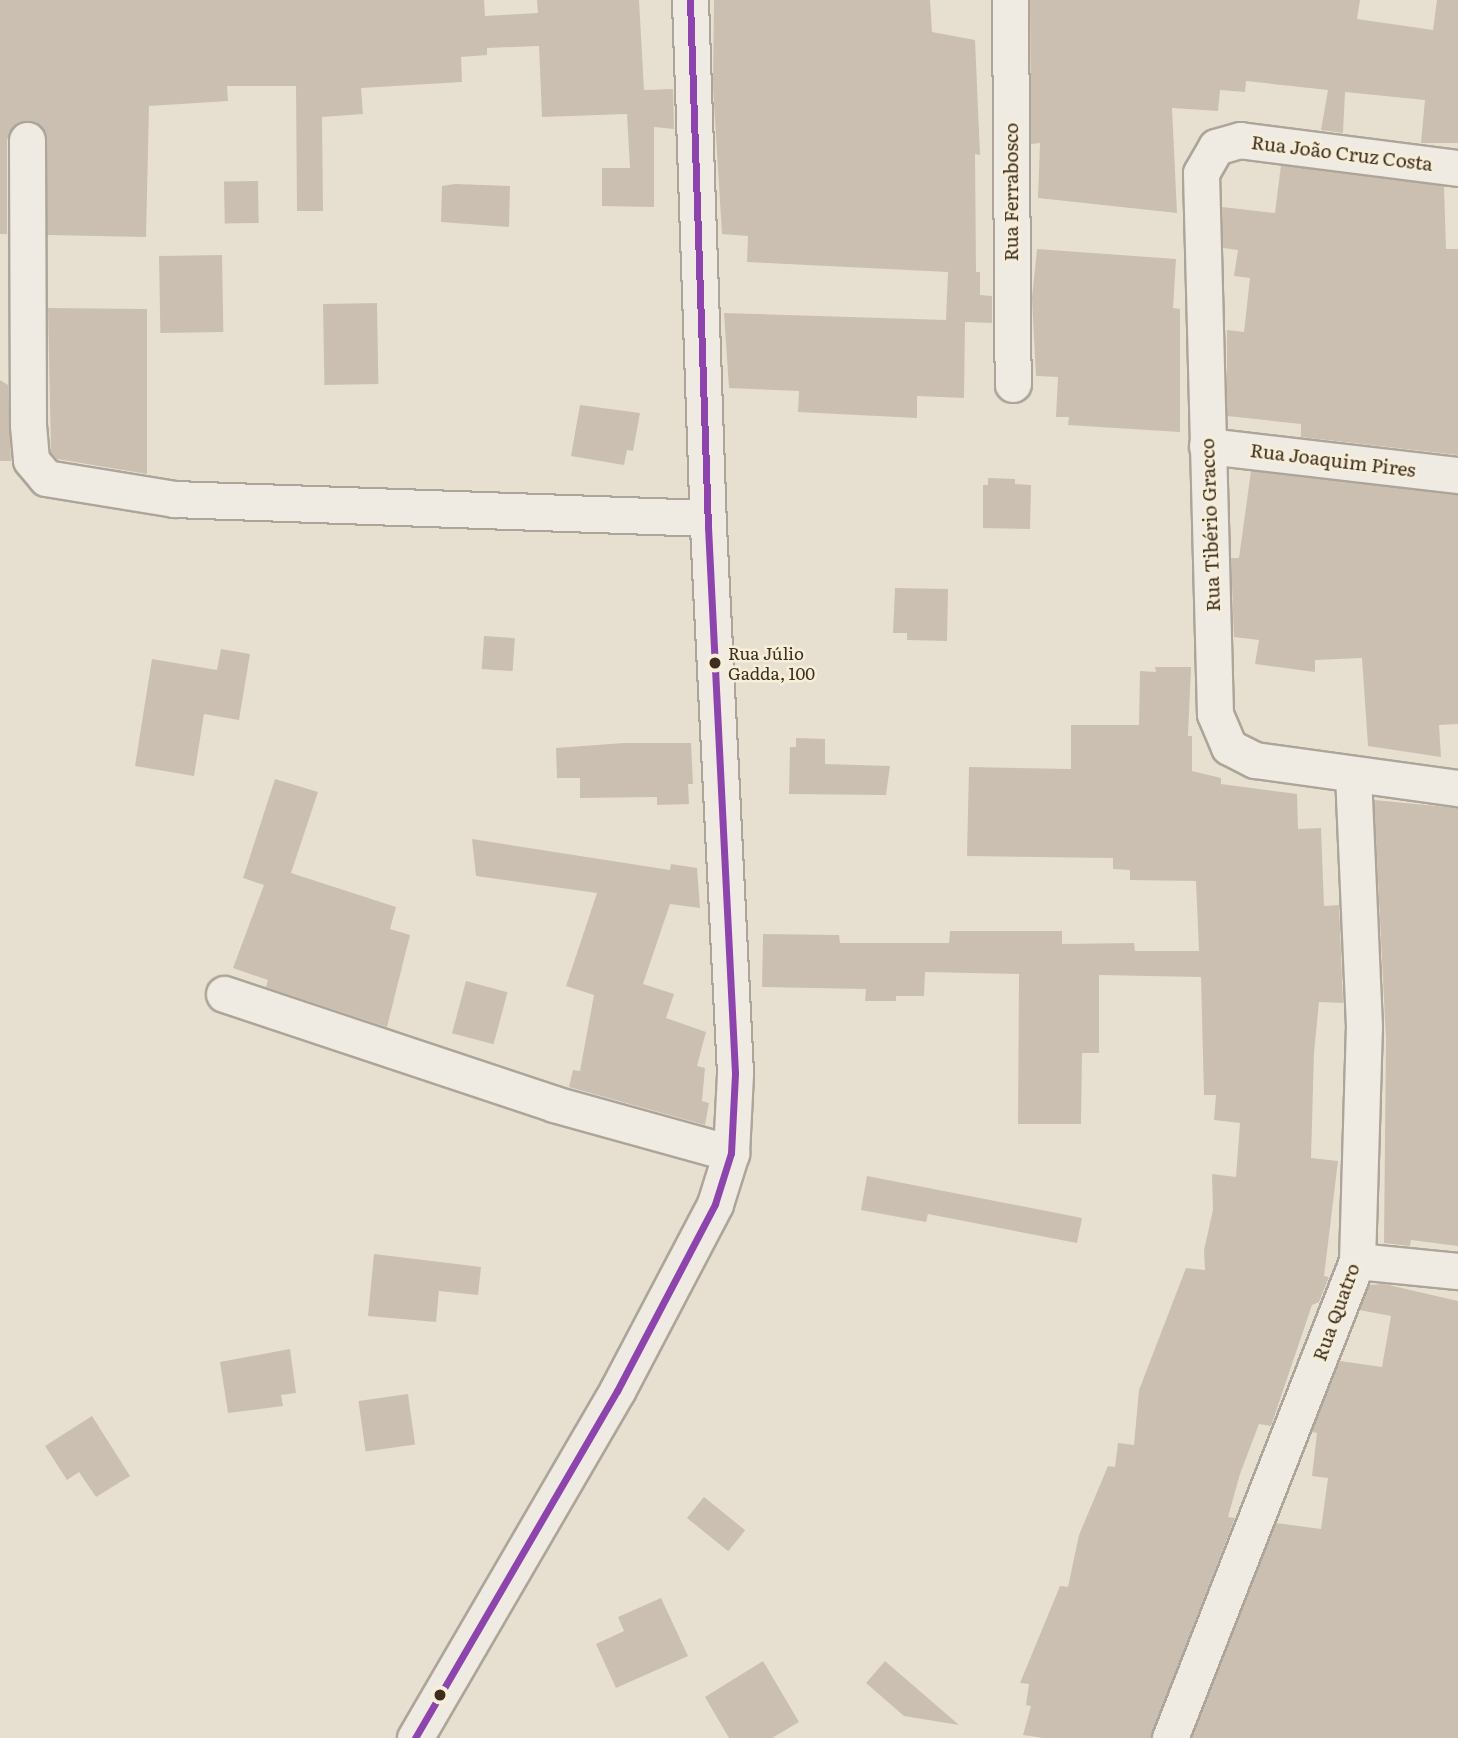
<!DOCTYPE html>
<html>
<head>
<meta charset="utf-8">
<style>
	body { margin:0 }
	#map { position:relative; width:1458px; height:1738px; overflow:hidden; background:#e7e0d1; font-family:Literata,serif }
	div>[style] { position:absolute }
	.building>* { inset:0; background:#cbbfb2; transform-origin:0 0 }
	.roads { filter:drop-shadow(2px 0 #ada599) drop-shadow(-2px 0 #ada599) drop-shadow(0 2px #ada599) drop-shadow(0 -2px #ada599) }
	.minor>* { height:35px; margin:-17.5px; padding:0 17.5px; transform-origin:17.5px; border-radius:17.5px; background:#efebe3 }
	.bus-1>* { height:7px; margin:-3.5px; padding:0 3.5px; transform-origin:3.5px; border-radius:3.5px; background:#8e44ad }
	.dots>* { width:19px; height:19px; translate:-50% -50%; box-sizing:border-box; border:4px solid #f7eed8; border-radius:50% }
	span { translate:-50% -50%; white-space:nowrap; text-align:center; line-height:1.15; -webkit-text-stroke:5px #f7eed8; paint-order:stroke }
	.bus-label { font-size:17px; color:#3d2e20 }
	.left { translate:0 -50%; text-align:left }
	.street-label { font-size:19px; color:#3d2e20 }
</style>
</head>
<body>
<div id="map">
	<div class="building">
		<div style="clip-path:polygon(0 0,484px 0,485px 16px,538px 13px,537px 0,639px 0,644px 90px,673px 89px,674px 129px,654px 127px,654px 207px,602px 206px,602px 168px,630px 168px,627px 114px,542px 117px,539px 46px,487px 48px,487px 55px,461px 57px,462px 82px,361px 88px,363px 114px,322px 117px,323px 211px,297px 211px,296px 86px,227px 86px,228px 101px,149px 106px,146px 237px,47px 235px,45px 131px,36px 122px,16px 123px,7px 140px,7px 234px,0 234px)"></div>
		<div style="clip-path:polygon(714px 0,930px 0,932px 32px,975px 40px,980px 155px,975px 154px,976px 272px,980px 272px,980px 295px,992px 296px,992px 323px,965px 322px,964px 398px,917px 396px,917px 418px,798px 412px,799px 391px,729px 388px,724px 313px,946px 320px,948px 272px,747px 262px,748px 236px,722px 234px,713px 87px)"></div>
		<div style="clip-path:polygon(1030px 0,1360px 0,1357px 19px,1433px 30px,1437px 0,1458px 0,1458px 143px,1421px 143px,1425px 100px,1345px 92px,1343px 133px,1321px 130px,1328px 90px,1246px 81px,1245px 92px,1220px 90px,1218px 111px,1172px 108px,1177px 213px,1038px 198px,1040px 143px,1031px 144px)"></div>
		<div style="clip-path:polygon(1281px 165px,1444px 186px,1446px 249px,1458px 249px,1458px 455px,1301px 437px,1301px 424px,1227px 416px,1227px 330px,1244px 332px,1250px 278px,1234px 276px,1238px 250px,1223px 248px,1222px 207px,1275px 213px)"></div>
		<div style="left:258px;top:181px;width:42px;height:34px;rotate:89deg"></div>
		<div style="clip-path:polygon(455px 184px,510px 186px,509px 227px,441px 222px,442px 186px)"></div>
		<div style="clip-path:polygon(1037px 249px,1176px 259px,1173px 308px,1180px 309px,1180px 432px,1068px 425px,1069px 417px,1056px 417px,1058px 377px,1036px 376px,1032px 298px)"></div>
		<div style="left:222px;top:255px;width:77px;height:63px;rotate:89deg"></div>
		<div style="left:377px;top:303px;width:81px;height:54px;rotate:89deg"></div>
		<div style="clip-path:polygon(48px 308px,147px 309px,147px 474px,57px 459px,51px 452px)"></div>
		<div style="clip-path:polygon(0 380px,8px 385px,11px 461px,0 461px)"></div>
		<div style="clip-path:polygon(580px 405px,640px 413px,633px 451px,627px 450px,624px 465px,571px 456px)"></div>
		<div style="clip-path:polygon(1251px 471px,1458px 495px,1458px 724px,1439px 725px,1441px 757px,1368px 746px,1362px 658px,1315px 660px,1315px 672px,1255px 664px,1259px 640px,1234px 637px,1231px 558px,1239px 558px)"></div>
		<div style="clip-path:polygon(988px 478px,1015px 479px,1015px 484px,1031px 485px,1030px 529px,983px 528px,983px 485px,988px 485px)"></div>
		<div style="clip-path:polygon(895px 588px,948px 589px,947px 641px,907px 640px,907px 633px,893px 633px)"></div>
		<div style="left:484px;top:636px;width:31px;height:33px;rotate:4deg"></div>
		<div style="clip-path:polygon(221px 649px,250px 654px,239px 720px,204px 714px,194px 776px,135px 766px,152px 659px,217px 670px)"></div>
		<div style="clip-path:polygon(1155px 667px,1191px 667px,1188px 736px,1192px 736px,1192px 771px,1221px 778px,1221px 784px,1297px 794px,1298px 829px,1321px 828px,1324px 906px,1339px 905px,1343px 1003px,1319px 1002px,1314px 1053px,1311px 1158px,1338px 1161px,1324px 1276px,1329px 1277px,1319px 1302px,1312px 1305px,1271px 1426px,1259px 1424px,1240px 1474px,1228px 1517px,1235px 1518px,1150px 1738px,1044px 1738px,1023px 1735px,1031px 1706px,1026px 1705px,1029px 1684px,1020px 1683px,1060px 1586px,1068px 1587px,1079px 1535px,1108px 1466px,1115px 1467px,1118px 1443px,1134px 1445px,1139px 1390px,1186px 1268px,1205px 1270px,1204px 1250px,1213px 1210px,1212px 1174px,1236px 1177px,1240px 1123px,1214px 1120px,1216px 1095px,1204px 1095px,1201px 977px,1099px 975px,1099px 1053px,1082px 1053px,1081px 1124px,1018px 1124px,1019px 974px,925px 972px,924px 996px,896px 996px,896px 1001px,865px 1001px,866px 989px,762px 987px,763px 934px,839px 935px,840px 943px,949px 943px,950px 931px,1062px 931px,1062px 944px,1134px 943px,1135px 951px,1199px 951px,1196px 881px,1130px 880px,1130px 870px,1113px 869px,1113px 858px,967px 856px,969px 767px,1071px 769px,1071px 725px,1139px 725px,1140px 671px,1156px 672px)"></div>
		<div style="clip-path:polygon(796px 738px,825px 739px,825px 764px,890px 766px,886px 795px,789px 794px,790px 747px,796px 747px)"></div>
		<div style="clip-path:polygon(624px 743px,691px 743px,693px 784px,688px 784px,689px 804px,657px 805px,657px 797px,580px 798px,580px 778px,557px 778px,556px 748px)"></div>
		<div style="clip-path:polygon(275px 779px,318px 792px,291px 873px,396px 907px,390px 929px,410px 935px,387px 1027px,266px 987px,268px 980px,233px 968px,264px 885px,243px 878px)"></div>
		<div style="clip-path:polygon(1374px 800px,1458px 808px,1458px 1246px,1411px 1240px,1410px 1246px,1384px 1243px,1386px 1039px)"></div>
		<div style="clip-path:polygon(472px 839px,670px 870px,671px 864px,697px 868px,700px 908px,670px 904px,643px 984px,674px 994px,666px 1018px,706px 1032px,697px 1066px,705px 1068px,702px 1101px,709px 1103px,705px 1125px,569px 1087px,573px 1070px,580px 1071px,594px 995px,566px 986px,597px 893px,476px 876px)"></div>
		<div style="left:466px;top:981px;width:43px;height:54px;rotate:15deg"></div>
		<div style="clip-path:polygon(867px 1176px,1082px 1218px,1077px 1243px,928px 1214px,926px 1222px,861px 1210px)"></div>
		<div style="clip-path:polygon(374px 1254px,481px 1267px,478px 1295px,439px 1291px,436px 1322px,368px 1316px)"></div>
		<div style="clip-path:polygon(1384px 1284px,1458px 1301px,1458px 1738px,1192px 1738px,1276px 1523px,1321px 1529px,1328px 1478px,1312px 1476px,1317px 1433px,1311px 1432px,1340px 1361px,1382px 1367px,1391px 1316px,1359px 1310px,1369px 1285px)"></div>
		<div style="clip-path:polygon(290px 1349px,296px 1393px,281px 1395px,283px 1406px,228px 1413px,220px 1362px)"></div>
		<div style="left:408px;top:1394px;width:51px;height:50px;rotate:82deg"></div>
		<div style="clip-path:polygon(92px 1416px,130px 1476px,96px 1497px,79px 1472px,67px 1480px,45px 1446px)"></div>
		<div style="left:704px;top:1497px;width:53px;height:27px;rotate:39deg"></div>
		<div style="clip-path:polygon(661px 1598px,688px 1656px,616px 1688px,596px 1644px,624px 1631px,618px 1617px)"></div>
		<div style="clip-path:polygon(763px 1661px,799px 1722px,772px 1738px,729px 1738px,705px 1697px)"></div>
		<div style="clip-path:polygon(885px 1661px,959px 1725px,904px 1716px,866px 1683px)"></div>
	</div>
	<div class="roads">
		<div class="minor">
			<div style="left:1010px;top:0;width:384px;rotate:89.6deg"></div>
			<div style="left:27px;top:140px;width:285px;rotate:89.8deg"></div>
			<div style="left:28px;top:425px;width:35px;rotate:85deg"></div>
			<div style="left:31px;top:460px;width:23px;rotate:50deg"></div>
			<div style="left:46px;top:478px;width:130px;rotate:9.3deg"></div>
			<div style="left:174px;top:499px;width:534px;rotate:2.04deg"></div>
			<div style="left:1458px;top:168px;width:220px;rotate:-172.7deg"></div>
			<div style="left:1240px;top:140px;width:25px;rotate:164deg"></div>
			<div style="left:1216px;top:147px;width:30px;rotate:120deg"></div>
			<div style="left:1201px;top:173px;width:541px;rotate:88.52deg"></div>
			<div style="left:1215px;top:714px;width:36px;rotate:67deg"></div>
			<div style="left:1229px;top:747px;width:29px;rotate:27deg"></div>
			<div style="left:1255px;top:760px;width:205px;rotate:7.9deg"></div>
			<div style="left:1207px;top:446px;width:253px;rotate:6.6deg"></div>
			<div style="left:224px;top:994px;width:348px;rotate:18.4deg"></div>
			<div style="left:554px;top:1104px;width:184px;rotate:15.5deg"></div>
			<div style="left:1357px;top:1261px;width:101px;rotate:5.7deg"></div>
			<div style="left:415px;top:1738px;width:402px;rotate:-59.8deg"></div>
			<div style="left:617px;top:1391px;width:211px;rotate:-62.3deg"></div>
			<div style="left:715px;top:1204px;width:53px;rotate:-72.6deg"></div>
			<div style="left:731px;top:1153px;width:80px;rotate:-87.1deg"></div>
			<div style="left:735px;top:1073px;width:547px;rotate:-92.83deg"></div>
			<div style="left:708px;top:527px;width:527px;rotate:-91.96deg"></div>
			<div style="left:1170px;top:1738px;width:512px;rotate:-68.59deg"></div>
			<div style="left:1357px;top:1261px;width:235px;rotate:-88.3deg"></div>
			<div style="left:1364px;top:1026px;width:251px;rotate:-92.5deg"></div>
		</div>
	</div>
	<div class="bus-1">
		<div style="left:415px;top:1738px;width:402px;rotate:-59.8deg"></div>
		<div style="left:617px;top:1391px;width:211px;rotate:-62.3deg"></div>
		<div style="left:715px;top:1204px;width:53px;rotate:-72.6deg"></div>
		<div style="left:731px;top:1153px;width:80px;rotate:-87.1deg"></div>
		<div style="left:735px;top:1073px;width:547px;rotate:-92.83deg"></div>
		<div style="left:708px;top:527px;width:527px;rotate:-91.96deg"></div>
	</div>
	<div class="dots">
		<div style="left:715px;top:663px;background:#3d2e20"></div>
		<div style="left:440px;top:1695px;background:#3d2e20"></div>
	</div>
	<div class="bus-label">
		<span class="left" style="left:728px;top:663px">Rua Júlio<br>Gadda, 100</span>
	</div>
	<div class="street-label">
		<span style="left:1342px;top:153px;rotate:7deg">Rua João Cruz Costa</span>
		<span style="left:1011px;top:192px;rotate:-90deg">Rua Ferrabosco</span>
		<span style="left:1333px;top:460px;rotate:7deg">Rua Joaquim Pires</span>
		<span style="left:1210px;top:525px;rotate:-92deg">Rua Tibério Gracco</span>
		<span style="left:1336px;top:1312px;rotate:-70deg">Rua Quatro</span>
	</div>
</div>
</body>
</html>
